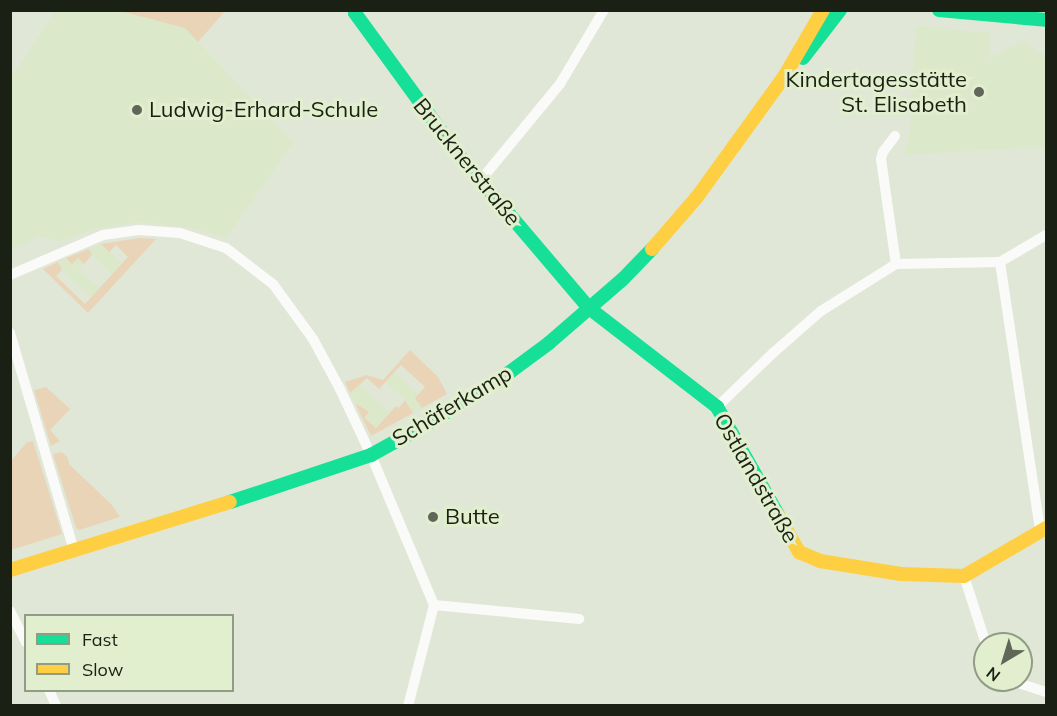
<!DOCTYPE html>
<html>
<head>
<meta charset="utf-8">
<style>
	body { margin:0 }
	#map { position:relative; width:1057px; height:716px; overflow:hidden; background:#e0e7d6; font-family:Mulish,sans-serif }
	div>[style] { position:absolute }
	.built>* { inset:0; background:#dce8ca }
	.green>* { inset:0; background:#e9d4b8 }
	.street>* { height:10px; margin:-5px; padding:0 5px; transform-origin:5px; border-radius:5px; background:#fafbf9 }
	.fast>* { height:14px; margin:-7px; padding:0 7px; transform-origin:7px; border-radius:7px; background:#16e098 }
	.slow>* { height:14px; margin:-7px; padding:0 7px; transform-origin:7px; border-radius:7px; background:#ffcf43 }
	.dots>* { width:16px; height:16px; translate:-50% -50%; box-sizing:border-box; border:3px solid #e1efce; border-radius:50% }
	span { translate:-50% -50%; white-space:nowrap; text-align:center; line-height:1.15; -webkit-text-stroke:6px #e1efce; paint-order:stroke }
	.poi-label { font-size:22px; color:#1b2014 }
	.right { translate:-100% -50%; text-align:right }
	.left { translate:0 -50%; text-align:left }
	.street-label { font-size:22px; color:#1b2014 }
	.frame { position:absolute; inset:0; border:12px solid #1b2014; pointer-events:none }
	.legend { position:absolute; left:24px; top:614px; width:210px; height:78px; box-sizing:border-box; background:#e1efce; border:2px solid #929c84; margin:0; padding:8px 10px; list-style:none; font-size:18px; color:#1b2014 }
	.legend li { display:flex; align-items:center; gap:12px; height:30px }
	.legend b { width:30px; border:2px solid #929c84 }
	.north { position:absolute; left:973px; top:632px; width:60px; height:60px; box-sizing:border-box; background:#e1efce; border:2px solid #929c84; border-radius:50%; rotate:218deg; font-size:16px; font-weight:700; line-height:24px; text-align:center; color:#1b2014 }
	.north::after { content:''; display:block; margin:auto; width:21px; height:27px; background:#606658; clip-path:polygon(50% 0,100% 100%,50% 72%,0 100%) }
</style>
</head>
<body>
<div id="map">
	<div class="built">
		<div style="clip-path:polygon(55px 11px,120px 11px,185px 28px,293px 143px,226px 238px,192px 228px,142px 222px,97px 228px,61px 241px,40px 237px,11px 249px,11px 78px)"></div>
		<div style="clip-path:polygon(916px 26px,990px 33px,990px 58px,1022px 42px,1046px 56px,1046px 147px,905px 155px,910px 127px)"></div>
		<div style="clip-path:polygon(101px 244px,122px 263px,112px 274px,92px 255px,89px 249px)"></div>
		<div style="clip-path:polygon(66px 258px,72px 264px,78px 258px,84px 264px,78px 270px,99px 288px,91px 297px,62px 270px,58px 262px)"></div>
		<div style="clip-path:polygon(394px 372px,419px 395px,416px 398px,422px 408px,413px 413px,405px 400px,385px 382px)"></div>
		<div style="clip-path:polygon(360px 385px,390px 412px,376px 429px,364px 418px,369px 411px,355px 403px,350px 393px)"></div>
	</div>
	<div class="green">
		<div style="clip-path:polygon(120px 11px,225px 11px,198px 42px,185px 28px)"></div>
		<div style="clip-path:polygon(139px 238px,156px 239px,88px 313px,43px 269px,58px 262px,62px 270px,56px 276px,85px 304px,128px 257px,116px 245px,109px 252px,101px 244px)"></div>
		<div style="clip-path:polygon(89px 249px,92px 255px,84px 264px,78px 258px,72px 264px,66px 258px)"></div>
		<div style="clip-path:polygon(410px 350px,438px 377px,447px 394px,422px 408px,415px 398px,425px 387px,401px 365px,379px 389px,367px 378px,350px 393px,345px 382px,367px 375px,383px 380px)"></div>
		<div style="clip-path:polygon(46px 387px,70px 409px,50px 430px,60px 441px,51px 446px,34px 390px)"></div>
		<div style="clip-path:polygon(405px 400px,413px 413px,371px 436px,355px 403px,369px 412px,364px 418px,376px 428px,396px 406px,399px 408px)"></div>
		<div style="clip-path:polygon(33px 441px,62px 534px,11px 550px,11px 461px,27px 442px)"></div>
		<div style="clip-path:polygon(62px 452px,68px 458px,69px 464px,112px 505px,120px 517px,79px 530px,76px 528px,53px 454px)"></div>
	</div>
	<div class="street">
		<div style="left:895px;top:136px;width:20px;rotate:127deg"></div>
		<div style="left:883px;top:152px;width:7px;rotate:106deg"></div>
		<div style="left:881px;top:159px;width:106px;rotate:81.9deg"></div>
		<div style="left:480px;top:181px;width:126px;rotate:-50.5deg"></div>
		<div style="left:560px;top:84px;width:86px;rotate:-59.3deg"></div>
		<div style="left:1000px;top:262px;width:271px;rotate:81.5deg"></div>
		<div style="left:10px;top:275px;width:101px;rotate:-23.3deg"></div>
		<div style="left:103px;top:235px;width:36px;rotate:-8deg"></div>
		<div style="left:139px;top:230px;width:41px;rotate:4.2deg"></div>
		<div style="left:180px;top:233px;width:48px;rotate:18.1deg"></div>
		<div style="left:226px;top:248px;width:59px;rotate:37.5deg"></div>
		<div style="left:273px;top:284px;width:68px;rotate:54deg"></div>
		<div style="left:313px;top:339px;width:57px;rotate:61.6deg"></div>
		<div style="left:340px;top:389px;width:73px;rotate:64.8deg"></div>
		<div style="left:371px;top:455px;width:163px;rotate:67.2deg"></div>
		<div style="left:434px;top:605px;width:104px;rotate:104.4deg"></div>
		<div style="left:10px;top:333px;width:226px;rotate:73.6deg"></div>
		<div style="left:717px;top:407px;width:78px;rotate:-44deg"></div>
		<div style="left:773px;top:353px;width:64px;rotate:-41.2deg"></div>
		<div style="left:821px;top:311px;width:89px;rotate:-32.1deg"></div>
		<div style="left:896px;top:264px;width:104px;rotate:-1.1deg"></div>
		<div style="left:1000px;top:262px;width:53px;rotate:-30.4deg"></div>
		<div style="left:964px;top:576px;width:71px;rotate:72.1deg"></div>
		<div style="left:434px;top:605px;width:146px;rotate:5.5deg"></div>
		<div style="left:10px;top:611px;width:35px;rotate:63deg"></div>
		<div style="left:1009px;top:680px;width:39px;rotate:18deg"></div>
		<div style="left:49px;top:690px;width:17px;rotate:66deg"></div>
	</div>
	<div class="fast">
		<div style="left:356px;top:10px;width:3px;rotate:108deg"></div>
		<div style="left:355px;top:13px;width:173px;rotate:53.9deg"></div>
		<div style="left:457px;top:153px;width:204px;rotate:49.6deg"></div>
		<div style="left:589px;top:308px;width:162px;rotate:37.7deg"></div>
		<div style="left:717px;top:407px;width:124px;rotate:60.5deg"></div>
		<div style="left:939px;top:10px;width:107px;rotate:5.3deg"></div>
		<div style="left:803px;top:58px;width:61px;rotate:-52.4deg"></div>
		<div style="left:230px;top:502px;width:149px;rotate:-18.4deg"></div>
		<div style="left:371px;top:455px;width:66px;rotate:-28.9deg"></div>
		<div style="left:429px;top:423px;width:96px;rotate:-32.2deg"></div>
		<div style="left:510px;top:372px;width:49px;rotate:-36.6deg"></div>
		<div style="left:549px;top:343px;width:98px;rotate:-40.9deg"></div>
		<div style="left:623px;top:279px;width:42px;rotate:-46deg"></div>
	</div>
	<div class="slow">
		<div style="left:652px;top:249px;width:69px;rotate:-49.1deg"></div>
		<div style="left:697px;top:197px;width:148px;rotate:-54.1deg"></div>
		<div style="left:784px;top:77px;width:78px;rotate:-59.8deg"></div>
		<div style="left:778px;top:515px;width:43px;rotate:60.4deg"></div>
		<div style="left:799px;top:552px;width:23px;rotate:23deg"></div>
		<div style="left:820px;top:561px;width:82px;rotate:9.1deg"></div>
		<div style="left:901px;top:574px;width:63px;rotate:1.8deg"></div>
		<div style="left:964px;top:576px;width:95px;rotate:-30.3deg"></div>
		<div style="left:10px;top:570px;width:230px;rotate:-17.2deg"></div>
	</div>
	<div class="dots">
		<div style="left:979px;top:92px;background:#606658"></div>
		<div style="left:137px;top:110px;background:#606658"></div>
		<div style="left:433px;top:517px;background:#606658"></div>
	</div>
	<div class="poi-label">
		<span class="right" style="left:967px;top:92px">Kindertagesstätte<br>St. Elisabeth</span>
		<span class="left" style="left:149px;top:110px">Ludwig-Erhard-Schule</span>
		<span class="left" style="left:445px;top:517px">Butte</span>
	</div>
	<div class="street-label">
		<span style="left:467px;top:162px;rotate:51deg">Brucknerstraße</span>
		<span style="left:452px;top:406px;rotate:-31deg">Schäferkamp</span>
		<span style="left:756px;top:478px;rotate:60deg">Ostlandstraße</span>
	</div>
	<div class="frame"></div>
	<ul class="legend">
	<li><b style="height:8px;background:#16e098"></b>Fast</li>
	<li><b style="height:8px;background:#ffcf43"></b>Slow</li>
	</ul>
	<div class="north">N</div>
</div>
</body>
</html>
